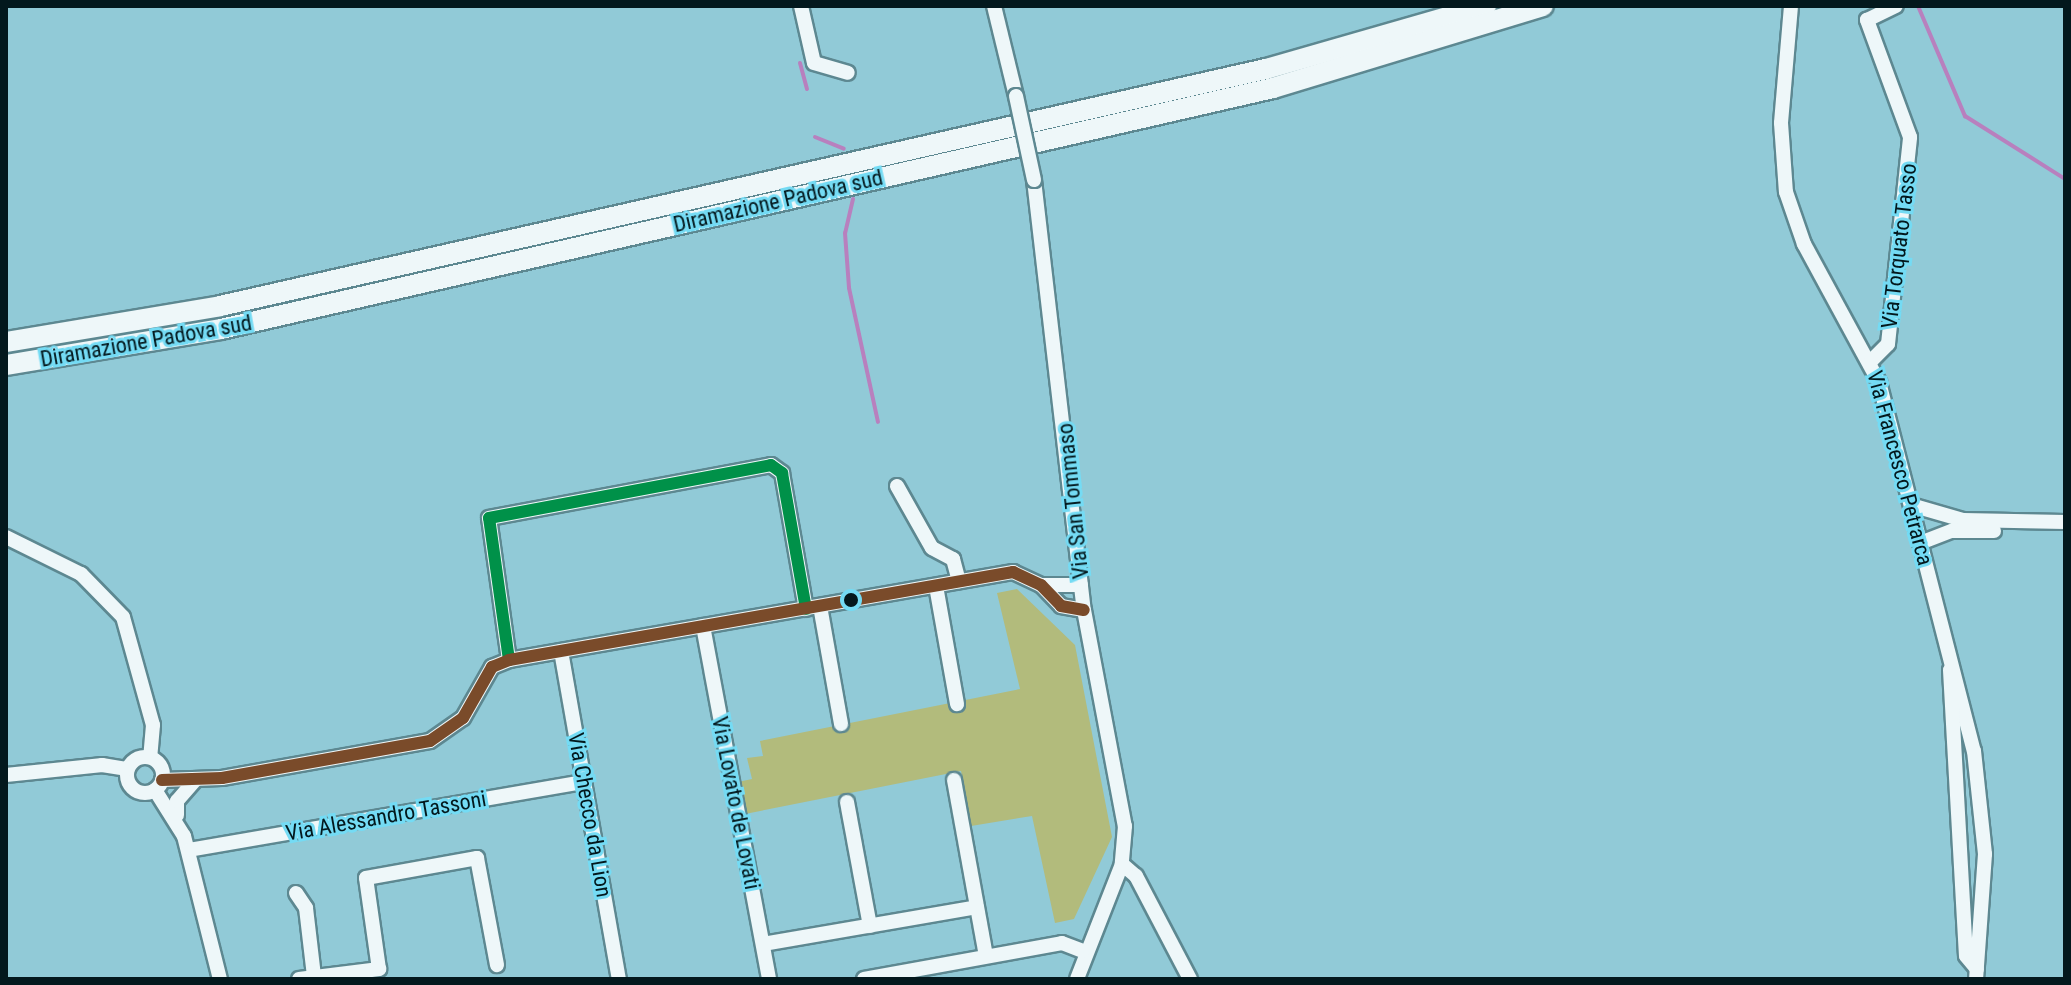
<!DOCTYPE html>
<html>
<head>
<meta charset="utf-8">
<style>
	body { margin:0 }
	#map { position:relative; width:2071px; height:985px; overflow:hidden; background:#91cad7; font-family:"Roboto Condensed",sans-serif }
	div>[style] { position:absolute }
	.green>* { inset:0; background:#b2bb7c }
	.stream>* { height:4px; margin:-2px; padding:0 2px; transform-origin:2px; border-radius:2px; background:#b880be }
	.roads { filter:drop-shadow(2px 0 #5d8891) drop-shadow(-2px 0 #5d8891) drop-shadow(0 2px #5d8891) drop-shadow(0 -2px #5d8891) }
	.minor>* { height:14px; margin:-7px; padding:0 7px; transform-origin:7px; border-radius:7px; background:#eef7f9 }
	.minor>.ring { margin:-7px; padding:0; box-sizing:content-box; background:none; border:14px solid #eef7f9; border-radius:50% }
	.highway>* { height:20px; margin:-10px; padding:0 10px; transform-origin:10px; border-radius:10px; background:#eef7f9 }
	.bridges { filter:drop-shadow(2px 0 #5d8891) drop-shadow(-2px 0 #5d8891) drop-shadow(0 2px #5d8891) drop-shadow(0 -2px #5d8891) }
	.minor-bridge>* { height:14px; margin:-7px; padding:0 7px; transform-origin:7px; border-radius:7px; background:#eef7f9 }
	.bus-1>* { height:12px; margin:-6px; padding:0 6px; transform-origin:6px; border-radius:6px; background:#009149 }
	.bus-2>* { height:12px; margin:-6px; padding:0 6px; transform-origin:6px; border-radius:6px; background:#7a4b2a }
	.dots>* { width:22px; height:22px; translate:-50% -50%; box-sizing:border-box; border:4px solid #74dbf4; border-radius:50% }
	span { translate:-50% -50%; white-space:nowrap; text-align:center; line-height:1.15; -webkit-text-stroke:6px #74dbf4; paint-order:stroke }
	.street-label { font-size:22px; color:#03181d }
	.frame { position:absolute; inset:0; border:8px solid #03181d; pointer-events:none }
</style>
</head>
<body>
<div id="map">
	<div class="green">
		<div style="clip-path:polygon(1017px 589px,1075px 645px,1112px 837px,1074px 919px,1055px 923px,1032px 816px,971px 826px,961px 771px,745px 814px,738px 782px,752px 779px,747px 758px,763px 756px,760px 741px,1020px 689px,997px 593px)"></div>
	</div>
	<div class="stream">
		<div style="left:1918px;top:6px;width:120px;rotate:66.9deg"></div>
		<div style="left:1965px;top:116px;width:118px;rotate:32.2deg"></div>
		<div style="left:800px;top:63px;width:27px;rotate:75deg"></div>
		<div style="left:815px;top:137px;width:31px;rotate:22deg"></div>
		<div style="left:853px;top:199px;width:35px;rotate:103deg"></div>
		<div style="left:845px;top:233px;width:55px;rotate:85.8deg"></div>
		<div style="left:849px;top:288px;width:137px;rotate:77.8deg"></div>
	</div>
	<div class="roads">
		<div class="minor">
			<div style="left:801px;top:6px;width:58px;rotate:77.2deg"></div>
			<div style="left:814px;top:63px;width:35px;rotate:16deg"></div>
			<div style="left:994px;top:6px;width:93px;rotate:76.3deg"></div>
			<div style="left:1791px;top:6px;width:117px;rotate:94.9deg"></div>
			<div style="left:1781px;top:123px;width:69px;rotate:85.9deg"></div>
			<div style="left:1786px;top:192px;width:55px;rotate:70.9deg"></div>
			<div style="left:1804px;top:244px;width:157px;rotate:61.5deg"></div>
			<div style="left:1879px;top:382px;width:381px;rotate:75.6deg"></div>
			<div style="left:1974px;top:751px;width:104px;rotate:83.9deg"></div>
			<div style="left:1985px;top:854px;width:125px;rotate:94.1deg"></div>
			<div style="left:1034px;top:180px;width:433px;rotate:83.4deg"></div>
			<div style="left:1084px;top:610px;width:220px;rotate:79.3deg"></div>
			<div style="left:1125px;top:826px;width:38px;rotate:95deg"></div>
			<div style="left:1122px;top:864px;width:123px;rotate:111.4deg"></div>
			<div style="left:1871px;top:361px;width:24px;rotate:-45deg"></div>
			<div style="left:1888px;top:344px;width:208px;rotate:-83.9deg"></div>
			<div style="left:1910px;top:137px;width:125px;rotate:-110.2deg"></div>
			<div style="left:1867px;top:20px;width:32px;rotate:-26deg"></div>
			<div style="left:897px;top:486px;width:71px;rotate:60.6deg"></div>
			<div style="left:932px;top:548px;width:24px;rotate:28deg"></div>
			<div style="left:953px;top:559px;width:23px;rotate:75deg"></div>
			<div style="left:1911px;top:505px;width:54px;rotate:16.1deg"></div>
			<div style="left:1963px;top:520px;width:102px;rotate:1.1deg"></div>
			<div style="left:6px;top:537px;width:84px;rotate:26.3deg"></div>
			<div style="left:81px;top:574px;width:60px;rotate:45.7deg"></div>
			<div style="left:123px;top:617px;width:112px;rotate:74.5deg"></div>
			<div style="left:153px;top:725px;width:32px;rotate:95deg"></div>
			<div style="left:1920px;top:543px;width:34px;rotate:-21deg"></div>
			<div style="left:1952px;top:531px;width:42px"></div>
			<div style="left:1041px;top:585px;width:40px"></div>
			<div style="left:936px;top:586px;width:120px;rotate:79.9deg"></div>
			<div style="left:820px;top:606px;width:120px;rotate:79.9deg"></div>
			<div style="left:703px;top:626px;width:359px;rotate:79.4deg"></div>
			<div style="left:561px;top:651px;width:333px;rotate:80deg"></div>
			<div style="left:509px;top:660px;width:143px;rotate:-98deg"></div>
			<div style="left:489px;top:518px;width:287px;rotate:-10.6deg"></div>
			<div style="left:771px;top:465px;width:14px;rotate:36deg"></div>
			<div style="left:782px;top:473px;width:138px;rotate:80deg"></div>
			<div style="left:1950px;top:670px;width:286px;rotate:86.8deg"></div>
			<div style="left:1966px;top:956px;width:17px;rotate:50deg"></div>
			<div class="ring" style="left:127px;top:757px;width:22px;height:22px"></div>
			<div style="left:6px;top:775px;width:97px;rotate:-5.9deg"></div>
			<div style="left:102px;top:765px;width:26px;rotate:9deg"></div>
			<div style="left:162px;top:780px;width:60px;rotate:-1.9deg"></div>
			<div style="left:222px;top:778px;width:211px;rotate:-10.1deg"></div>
			<div style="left:430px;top:741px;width:40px;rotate:-34.9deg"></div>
			<div style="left:463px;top:718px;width:59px;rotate:-60.4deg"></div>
			<div style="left:492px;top:667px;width:18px;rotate:-22deg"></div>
			<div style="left:509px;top:660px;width:512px;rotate:-9.9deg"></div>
			<div style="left:1013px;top:572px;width:31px;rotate:25deg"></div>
			<div style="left:1041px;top:585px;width:29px;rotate:46deg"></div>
			<div style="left:1061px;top:606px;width:23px;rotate:10deg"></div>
			<div style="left:954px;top:780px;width:179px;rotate:79.7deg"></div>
			<div style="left:155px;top:790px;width:54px;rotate:57.8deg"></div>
			<div style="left:184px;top:836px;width:147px;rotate:75.9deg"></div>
			<div style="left:847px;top:802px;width:126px;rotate:79.5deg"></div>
			<div style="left:177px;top:815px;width:14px;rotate:-90deg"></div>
			<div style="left:177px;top:801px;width:28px;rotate:-49deg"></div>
			<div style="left:189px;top:850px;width:401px;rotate:-9.8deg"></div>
			<div style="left:1122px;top:864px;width:18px;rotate:41deg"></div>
			<div style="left:1136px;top:876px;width:116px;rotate:62.3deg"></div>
			<div style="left:296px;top:893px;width:18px;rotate:56deg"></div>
			<div style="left:306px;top:908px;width:68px;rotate:83.3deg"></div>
			<div style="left:763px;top:944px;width:217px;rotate:-9.8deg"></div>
			<div style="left:299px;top:979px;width:81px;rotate:-7.1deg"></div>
			<div style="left:379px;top:969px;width:92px;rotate:-98.1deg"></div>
			<div style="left:366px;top:878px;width:113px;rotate:-10.2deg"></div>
			<div style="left:477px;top:858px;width:109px;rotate:79.4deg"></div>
			<div style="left:864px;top:979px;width:201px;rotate:-10.3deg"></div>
			<div style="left:1062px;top:943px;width:22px;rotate:21deg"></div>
		</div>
		<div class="highway">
			<div style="left:6px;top:342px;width:217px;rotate:-9.5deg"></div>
			<div style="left:220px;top:306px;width:1073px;rotate:-12.77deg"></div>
			<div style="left:1266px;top:69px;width:229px;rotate:-16deg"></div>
			<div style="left:6px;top:365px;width:218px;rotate:-9.5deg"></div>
			<div style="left:221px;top:329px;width:1079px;rotate:-12.9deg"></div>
			<div style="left:1273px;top:88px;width:282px;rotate:-16.9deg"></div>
		</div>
	</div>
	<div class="bridges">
		<div class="minor-bridge">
			<div style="left:1016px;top:96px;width:86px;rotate:77.9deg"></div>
		</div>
	</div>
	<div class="bus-1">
		<div style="left:509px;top:660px;width:143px;rotate:-98deg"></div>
		<div style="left:489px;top:518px;width:287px;rotate:-10.6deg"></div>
		<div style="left:771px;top:465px;width:14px;rotate:36deg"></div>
		<div style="left:782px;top:473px;width:138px;rotate:80deg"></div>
	</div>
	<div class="bus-2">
		<div style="left:162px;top:780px;width:60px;rotate:-1.9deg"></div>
		<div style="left:222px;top:778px;width:211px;rotate:-10.1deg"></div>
		<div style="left:430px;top:741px;width:40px;rotate:-34.9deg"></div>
		<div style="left:463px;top:718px;width:59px;rotate:-60.4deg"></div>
		<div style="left:492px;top:667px;width:18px;rotate:-22deg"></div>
		<div style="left:509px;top:660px;width:512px;rotate:-9.9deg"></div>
		<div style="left:1013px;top:572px;width:31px;rotate:25deg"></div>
		<div style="left:1041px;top:585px;width:29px;rotate:46deg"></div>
		<div style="left:1061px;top:606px;width:23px;rotate:10deg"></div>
	</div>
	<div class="dots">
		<div style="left:851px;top:600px;background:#03181d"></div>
	</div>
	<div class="street-label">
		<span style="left:778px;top:201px;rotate:-13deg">Diramazione Padova sud</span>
		<span style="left:1899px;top:246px;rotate:-83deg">Via Torquato Tasso</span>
		<span style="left:146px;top:341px;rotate:-10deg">Diramazione Padova sud</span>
		<span style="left:1900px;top:468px;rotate:75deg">Via Francesco Petrarca</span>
		<span style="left:1073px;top:501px;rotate:-96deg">Via San Tommaso</span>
		<span style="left:736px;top:803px;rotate:79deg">Via Lovato de Lovati</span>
		<span style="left:590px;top:815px;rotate:80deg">Via Checco da Lion</span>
		<span style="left:386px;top:816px;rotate:-10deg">Via Alessandro Tassoni</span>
	</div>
	<div class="frame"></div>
</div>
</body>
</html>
